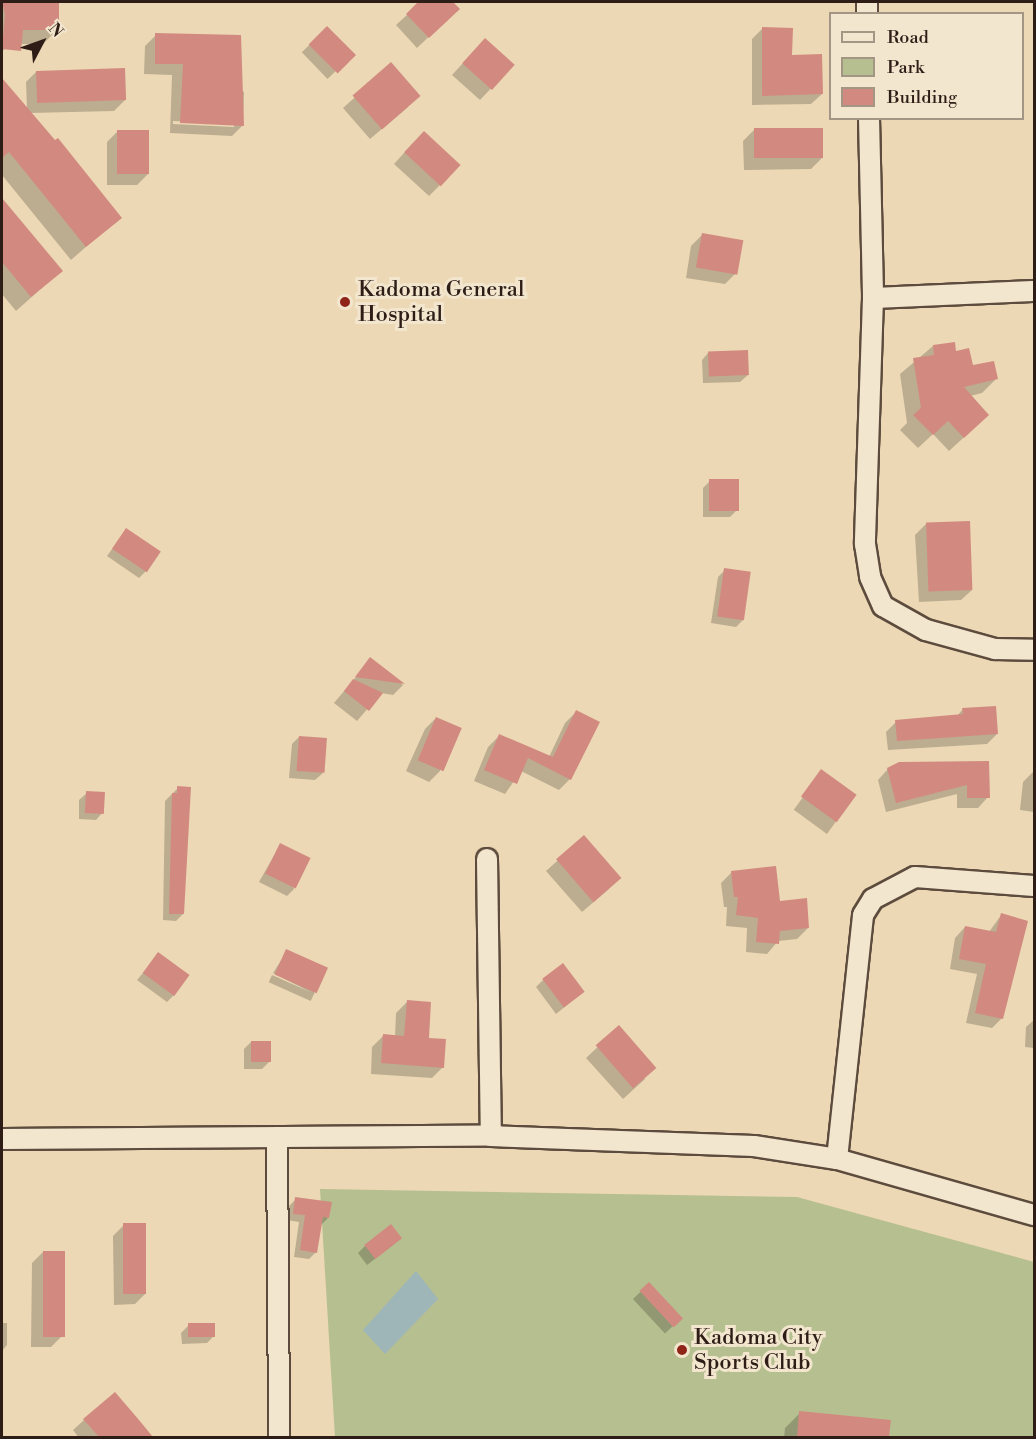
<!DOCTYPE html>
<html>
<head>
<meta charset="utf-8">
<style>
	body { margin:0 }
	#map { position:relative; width:1036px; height:1439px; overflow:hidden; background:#ecd8b4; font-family:"Libre Bodoni",serif }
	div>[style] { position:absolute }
	.green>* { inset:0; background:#b6bf8f }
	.water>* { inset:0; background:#9fb6b9 }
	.shadow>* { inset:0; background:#0003; transform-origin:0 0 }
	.building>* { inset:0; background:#d28a80; transform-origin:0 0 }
	.roads { filter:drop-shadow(2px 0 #5d4c3e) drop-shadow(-2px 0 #5d4c3e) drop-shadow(0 2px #5d4c3e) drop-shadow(0 -2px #5d4c3e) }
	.minor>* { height:20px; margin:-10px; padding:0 10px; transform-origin:10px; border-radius:10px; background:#f3e6ce }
	.dots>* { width:16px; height:16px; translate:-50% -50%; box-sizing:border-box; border:3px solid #f3e6ce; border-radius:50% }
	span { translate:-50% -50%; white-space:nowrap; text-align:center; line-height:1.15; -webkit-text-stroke:6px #f3e6ce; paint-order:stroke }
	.poi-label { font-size:22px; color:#2d1d16 }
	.left { translate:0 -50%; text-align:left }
	.frame { position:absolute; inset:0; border:3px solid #2d1d16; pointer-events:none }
	.legend { position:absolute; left:829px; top:12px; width:195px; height:108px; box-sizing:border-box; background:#f3e6ce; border:2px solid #a49684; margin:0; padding:8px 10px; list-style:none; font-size:18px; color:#2d1d16 }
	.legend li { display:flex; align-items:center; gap:12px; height:30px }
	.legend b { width:30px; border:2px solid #a49684 }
	.north { position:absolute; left:12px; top:12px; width:60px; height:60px; -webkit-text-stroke:4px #f3e6ce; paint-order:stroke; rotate:49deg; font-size:16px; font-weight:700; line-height:24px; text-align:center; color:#2d1d16 }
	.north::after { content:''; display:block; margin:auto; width:21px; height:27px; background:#2d1d16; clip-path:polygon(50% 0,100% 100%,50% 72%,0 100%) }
</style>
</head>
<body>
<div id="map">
	<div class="green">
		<div style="clip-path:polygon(320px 1189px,797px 1197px,1034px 1262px,1034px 1437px,335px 1437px)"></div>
	</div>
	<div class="water">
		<div style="clip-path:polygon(416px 1271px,438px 1299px,385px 1354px,363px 1330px)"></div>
	</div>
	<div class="shadow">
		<div style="clip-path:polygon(2px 2px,58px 2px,57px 30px,43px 44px,12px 44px,2px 51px)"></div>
		<div style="clip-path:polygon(421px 2px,451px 2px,458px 9px,417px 48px,396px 25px)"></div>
		<div style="left:327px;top:28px;width:37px;height:35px;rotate:46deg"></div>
		<div style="clip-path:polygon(762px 29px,822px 94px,811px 104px,752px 105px,752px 39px)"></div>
		<div style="clip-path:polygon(evenodd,156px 35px,244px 92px,243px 125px,232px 136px,170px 133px,172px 75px,144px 74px,145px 46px,156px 35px,173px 121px,234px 124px,234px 127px,173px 124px,173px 121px)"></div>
		<div style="clip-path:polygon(474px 51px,513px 65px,480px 100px,452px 75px)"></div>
		<div style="clip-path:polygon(391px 65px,408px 107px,370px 139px,343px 108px)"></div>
		<div style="clip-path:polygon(37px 71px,125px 100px,114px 111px,30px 113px,120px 217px,71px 260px,2px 175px,2px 80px,27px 109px,26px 82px)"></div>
		<div style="clip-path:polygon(754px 130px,822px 158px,811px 169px,744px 170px,743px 141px)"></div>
		<div style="clip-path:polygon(118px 131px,148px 174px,137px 185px,107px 185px,107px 142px)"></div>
		<div style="clip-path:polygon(413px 143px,440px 185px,429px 196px,394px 164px)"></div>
		<div style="clip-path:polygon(2px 201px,61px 271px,16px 311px,2px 294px)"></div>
		<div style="clip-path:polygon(702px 235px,736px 273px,725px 284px,686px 278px,691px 246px)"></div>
		<div style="clip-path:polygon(933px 346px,996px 379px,982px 393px,970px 396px,973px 429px,949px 451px,933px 434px,918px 448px,900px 430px,907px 423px,900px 374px)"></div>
		<div style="clip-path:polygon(709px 352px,748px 375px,740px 382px,703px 383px,702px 360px)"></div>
		<div style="clip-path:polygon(710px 481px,737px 510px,730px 517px,703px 517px,703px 488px)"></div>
		<div style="clip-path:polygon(926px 524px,972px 590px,961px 600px,919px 602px,915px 535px)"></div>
		<div style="clip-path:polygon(126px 530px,146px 571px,139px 578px,107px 556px)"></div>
		<div style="clip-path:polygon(725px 570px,743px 620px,736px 627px,711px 623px,718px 577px)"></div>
		<div style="clip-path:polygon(371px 659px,403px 685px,393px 695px,381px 693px,357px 721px,334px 703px)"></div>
		<div style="clip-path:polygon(963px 709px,997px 734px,987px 744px,888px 750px,886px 732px,896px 722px,957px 716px)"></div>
		<div style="clip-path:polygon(576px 712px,570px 779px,559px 790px,521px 771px,505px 794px,474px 781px,488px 747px,499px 736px,549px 757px,565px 723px)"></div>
		<div style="clip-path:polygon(436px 718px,440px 771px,429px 782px,406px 771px,425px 729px)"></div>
		<div style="clip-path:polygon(299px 737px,323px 773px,315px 780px,289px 778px,292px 744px)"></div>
		<div style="clip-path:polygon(988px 762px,988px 797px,978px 808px,957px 808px,957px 794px,886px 812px,878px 780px,888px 769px)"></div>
		<div style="left:822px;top:771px;width:41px;height:48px;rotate:36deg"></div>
		<div style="clip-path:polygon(1034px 771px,1034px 812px,1020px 810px,1023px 782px)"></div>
		<div style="clip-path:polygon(178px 788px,183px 914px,176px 921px,163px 920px,165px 801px)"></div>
		<div style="clip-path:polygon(87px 793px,103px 812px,96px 820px,79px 819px,79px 800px)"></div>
		<div style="clip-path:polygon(584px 837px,609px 889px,582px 912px,546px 871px)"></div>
		<div style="clip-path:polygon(280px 845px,294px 889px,287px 896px,259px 882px)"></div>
		<div style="clip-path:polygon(732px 872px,779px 902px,808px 928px,797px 939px,778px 941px,767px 954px,746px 952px,747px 928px,726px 926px,727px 907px,724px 907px,721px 883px)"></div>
		<div style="clip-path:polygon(1002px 914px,1002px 1018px,992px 1028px,966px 1023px,977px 974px,950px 969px,955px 938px,965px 927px,989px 932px)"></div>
		<div style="clip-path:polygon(287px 951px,326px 968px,314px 994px,273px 973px)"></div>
		<div style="clip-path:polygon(159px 954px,174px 995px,167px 1002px,137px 980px)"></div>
		<div style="left:272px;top:975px;width:46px;height:8px;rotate:24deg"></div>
		<div style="clip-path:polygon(543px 980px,583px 992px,556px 1014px,536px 987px)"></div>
		<div style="clip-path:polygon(407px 1002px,443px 1067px,432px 1078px,371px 1074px,372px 1047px,383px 1036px,395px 1037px,396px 1013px)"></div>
		<div style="clip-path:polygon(1034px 1020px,1034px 1048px,1025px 1047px,1026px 1027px)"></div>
		<div style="clip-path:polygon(618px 1028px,645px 1079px,623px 1099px,586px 1058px)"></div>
		<div style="clip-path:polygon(251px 1042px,269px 1062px,262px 1069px,244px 1069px,244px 1049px)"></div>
		<div style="clip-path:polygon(296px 1199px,328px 1218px,321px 1225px,316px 1252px,309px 1259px,294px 1257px,299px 1222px,287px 1220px,289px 1206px)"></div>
		<div style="clip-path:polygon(124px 1225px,146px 1293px,135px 1304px,114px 1305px,113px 1236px)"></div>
		<div style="clip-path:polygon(393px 1245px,367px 1265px,358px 1253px,365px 1246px)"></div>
		<div style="clip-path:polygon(43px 1252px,62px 1336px,51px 1347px,31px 1347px,32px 1263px)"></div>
		<div style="left:649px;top:1284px;width:47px;height:22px;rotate:47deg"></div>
		<div style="clip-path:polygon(2px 1323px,7px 1323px,7px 1345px,2px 1351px)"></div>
		<div style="clip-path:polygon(188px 1326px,214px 1336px,207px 1343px,182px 1344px,181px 1333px)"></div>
		<div style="clip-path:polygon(800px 1413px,889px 1421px,888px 1438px,784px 1438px,785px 1428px)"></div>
		<div style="clip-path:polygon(84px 1420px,148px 1433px,144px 1438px,79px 1438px,73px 1430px)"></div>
	</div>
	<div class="building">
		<div style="clip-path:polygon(2px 2px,59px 2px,59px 30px,23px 30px,21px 51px,2px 49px,5px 14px)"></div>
		<div style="clip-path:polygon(418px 2px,453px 2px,460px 9px,429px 38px,406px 14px)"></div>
		<div style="left:327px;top:26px;width:41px;height:26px;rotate:45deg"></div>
		<div style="clip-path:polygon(762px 27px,793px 28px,792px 55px,822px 54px,823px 94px,762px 96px)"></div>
		<div style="clip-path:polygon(155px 33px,241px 35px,244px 126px,180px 123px,183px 64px,155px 64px)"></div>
		<div style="left:485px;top:38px;width:40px;height:34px;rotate:42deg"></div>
		<div style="left:391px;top:62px;width:45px;height:51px;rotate:49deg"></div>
		<div style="left:125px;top:68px;width:32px;height:89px;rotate:88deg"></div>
		<div style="clip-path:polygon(2px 78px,55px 140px,58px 138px,122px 218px,86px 247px,9px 152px,2px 158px)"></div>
		<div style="left:823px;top:128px;width:30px;height:69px;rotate:90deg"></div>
		<div style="left:117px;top:130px;width:32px;height:44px"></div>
		<div style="left:424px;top:131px;width:50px;height:29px;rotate:43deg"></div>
		<div style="clip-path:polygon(2px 198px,63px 271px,31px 297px,2px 262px)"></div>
		<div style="left:702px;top:233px;width:42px;height:35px;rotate:10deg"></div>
		<div style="clip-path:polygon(955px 342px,956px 351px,969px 348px,973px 365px,994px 361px,998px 379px,964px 387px,989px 415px,964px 438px,948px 421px,933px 435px,913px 415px,921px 408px,913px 358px,934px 355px,933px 345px)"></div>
		<div style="left:748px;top:350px;width:25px;height:40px;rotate:88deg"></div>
		<div style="left:709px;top:479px;width:30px;height:32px"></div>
		<div style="left:970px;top:521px;width:69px;height:44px;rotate:88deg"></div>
		<div style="left:126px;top:528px;width:42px;height:25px;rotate:34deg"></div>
		<div style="left:724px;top:568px;width:27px;height:49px;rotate:8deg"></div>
		<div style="clip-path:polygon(370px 657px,405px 684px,355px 677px)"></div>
		<div style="clip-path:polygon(353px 679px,383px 693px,369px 711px,344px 691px)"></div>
		<div style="clip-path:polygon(996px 706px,998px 734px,897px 741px,895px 720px,963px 714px,962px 708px)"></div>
		<div style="clip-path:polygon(576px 710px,600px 722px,571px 780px,528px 758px,517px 784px,484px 770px,499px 734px,553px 757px)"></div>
		<div style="left:436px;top:717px;width:28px;height:47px;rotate:23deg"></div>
		<div style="left:299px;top:736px;width:28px;height:35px;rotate:4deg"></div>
		<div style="clip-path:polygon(989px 761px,990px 798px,967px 798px,967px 785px,896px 803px,887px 768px,899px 762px)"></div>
		<div style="left:821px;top:769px;width:44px;height:34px;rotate:36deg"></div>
		<div style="clip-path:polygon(177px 786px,191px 787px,184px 914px,169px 914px,172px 793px,177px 793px)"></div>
		<div style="left:86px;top:791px;width:19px;height:22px;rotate:3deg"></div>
		<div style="left:584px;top:835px;width:57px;height:37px;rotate:49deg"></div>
		<div style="left:280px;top:843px;width:34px;height:34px;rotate:26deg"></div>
		<div style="clip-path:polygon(776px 866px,780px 901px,807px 898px,809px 928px,780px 931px,779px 944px,756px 942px,758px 918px,736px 915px,738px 897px,734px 897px,731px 871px)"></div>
		<div style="clip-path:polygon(1001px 913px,1028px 921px,1003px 1019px,975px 1013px,986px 964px,959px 959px,965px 926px,996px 932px)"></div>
		<div style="left:286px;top:949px;width:46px;height:28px;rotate:24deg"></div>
		<div style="left:158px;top:952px;width:39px;height:26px;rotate:36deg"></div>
		<div style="left:563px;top:963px;width:36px;height:26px;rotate:53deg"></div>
		<div style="clip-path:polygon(407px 1000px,431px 1002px,429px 1038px,446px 1039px,444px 1068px,381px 1063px,383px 1034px,404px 1036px)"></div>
		<div style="left:619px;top:1025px;width:57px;height:31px;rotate:49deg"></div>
		<div style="left:251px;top:1041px;width:20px;height:21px"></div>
		<div style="clip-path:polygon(295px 1197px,332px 1202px,329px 1218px,323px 1217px,317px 1253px,300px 1250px,305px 1215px,293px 1214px)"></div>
		<div style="left:123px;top:1223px;width:23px;height:71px"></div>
		<div style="left:391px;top:1224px;width:18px;height:34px;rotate:52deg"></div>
		<div style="left:43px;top:1251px;width:22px;height:86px"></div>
		<div style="left:649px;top:1282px;width:50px;height:13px;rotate:47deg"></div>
		<div style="left:215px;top:1323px;width:14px;height:27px;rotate:90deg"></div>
		<div style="clip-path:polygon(115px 1392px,139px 1420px,153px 1437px,99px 1437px,83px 1419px)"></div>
		<div style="clip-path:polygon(799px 1411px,891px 1420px,889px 1437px,797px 1437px)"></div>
	</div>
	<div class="roads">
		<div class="minor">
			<div style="left:867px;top:2px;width:12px;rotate:90deg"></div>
			<div style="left:869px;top:118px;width:180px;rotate:88.7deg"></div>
			<div style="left:873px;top:298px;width:246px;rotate:91.9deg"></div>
			<div style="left:865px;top:544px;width:33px;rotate:81deg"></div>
			<div style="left:870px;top:577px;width:32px;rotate:66deg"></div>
			<div style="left:883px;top:606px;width:49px;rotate:29.2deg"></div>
			<div style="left:926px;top:630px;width:72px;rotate:15.4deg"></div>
			<div style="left:995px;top:649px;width:39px;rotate:1deg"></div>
			<div style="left:873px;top:298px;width:161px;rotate:-2.5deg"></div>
			<div style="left:487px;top:859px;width:277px;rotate:89.2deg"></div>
			<div style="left:277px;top:1137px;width:301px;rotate:89.6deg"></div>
			<div style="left:2px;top:1139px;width:489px;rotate:-0.4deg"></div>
			<div style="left:491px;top:1136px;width:263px;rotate:2.2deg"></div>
			<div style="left:754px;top:1146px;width:84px;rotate:8.9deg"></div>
			<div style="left:837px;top:1159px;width:205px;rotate:15.9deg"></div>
			<div style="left:837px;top:1159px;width:245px;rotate:-83.9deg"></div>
			<div style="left:863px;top:915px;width:19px;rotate:-58deg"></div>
			<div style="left:873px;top:899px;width:47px;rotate:-27.6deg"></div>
			<div style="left:915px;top:877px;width:119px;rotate:4.3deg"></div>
		</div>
	</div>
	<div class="dots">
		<div style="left:345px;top:302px;background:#8f2418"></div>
		<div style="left:682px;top:1350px;background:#8f2418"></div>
	</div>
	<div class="poi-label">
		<span class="left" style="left:358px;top:302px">Kadoma General<br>Hospital</span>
		<span class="left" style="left:694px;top:1350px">Kadoma City<br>Sports Club</span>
	</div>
	<div class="frame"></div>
	<ul class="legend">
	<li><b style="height:8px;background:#f3e6ce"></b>Road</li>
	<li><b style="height:16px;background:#b6bf8f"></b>Park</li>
	<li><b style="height:16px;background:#d28a80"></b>Building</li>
	</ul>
	<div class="north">N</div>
</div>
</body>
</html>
